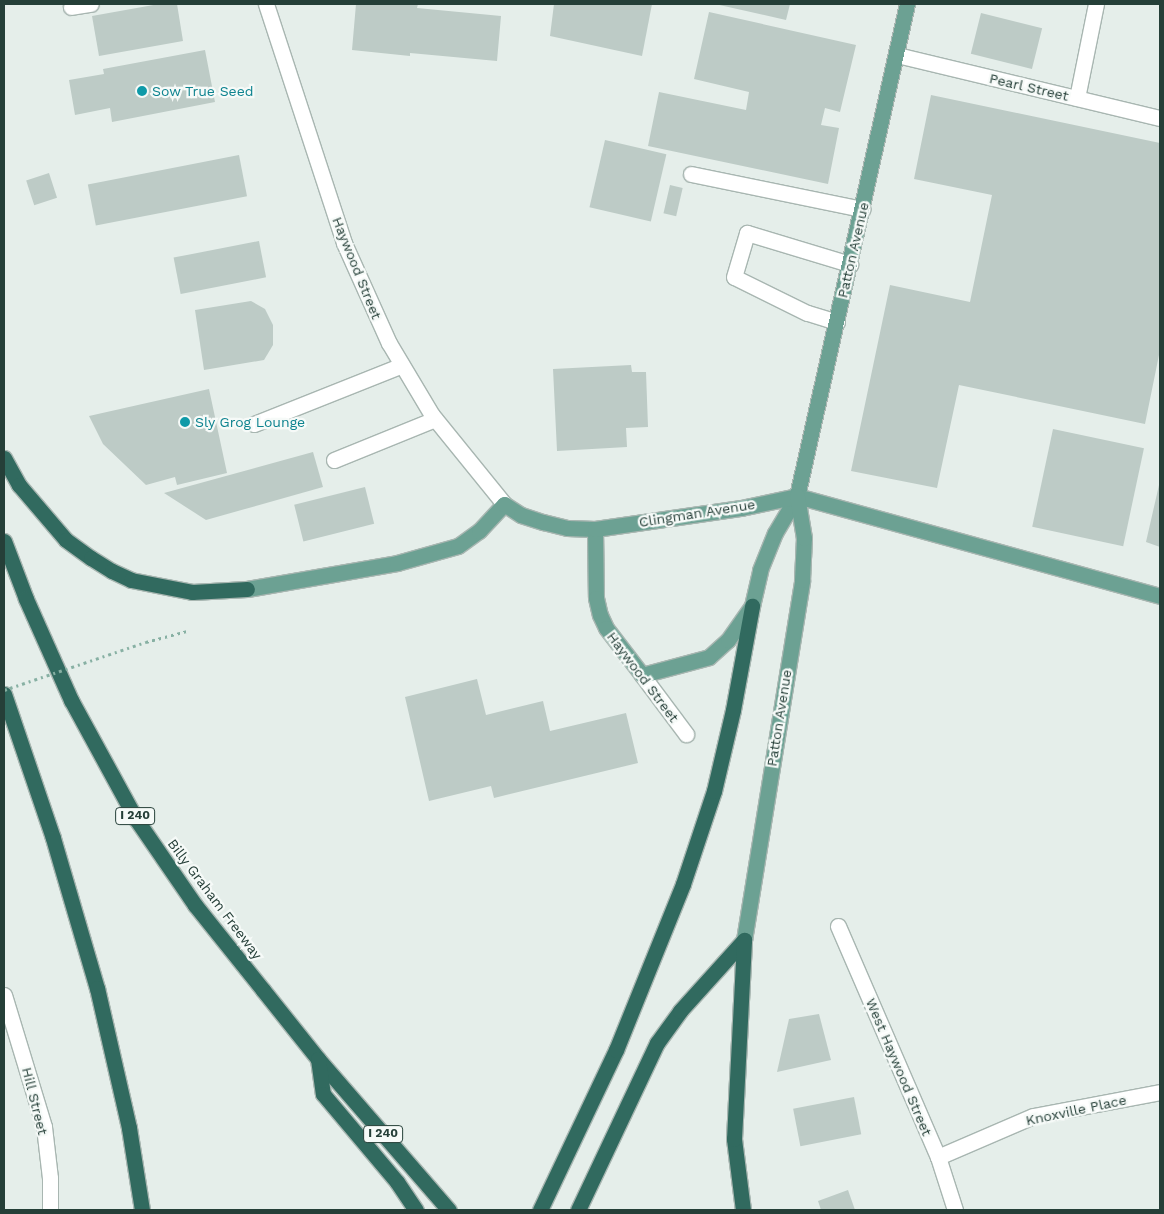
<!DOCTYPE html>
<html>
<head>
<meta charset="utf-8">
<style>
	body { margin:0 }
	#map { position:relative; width:1164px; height:1214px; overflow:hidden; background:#e5eeea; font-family:"Work Sans",sans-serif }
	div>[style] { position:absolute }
	.building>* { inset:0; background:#bdcbc6; transform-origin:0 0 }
	.path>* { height:3px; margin-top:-1.5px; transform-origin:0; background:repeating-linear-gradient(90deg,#87b0a3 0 2.5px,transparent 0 6.5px) }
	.roads { filter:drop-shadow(1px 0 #a8b6b1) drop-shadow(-1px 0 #a8b6b1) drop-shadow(0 1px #a8b6b1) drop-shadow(0 -1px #a8b6b1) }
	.minor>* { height:15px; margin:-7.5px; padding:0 7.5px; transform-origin:7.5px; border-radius:7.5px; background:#fff }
	.major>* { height:15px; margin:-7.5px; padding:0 7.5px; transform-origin:7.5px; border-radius:7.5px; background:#6ca193 }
	.highway>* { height:15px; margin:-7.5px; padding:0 7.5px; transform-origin:7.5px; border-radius:7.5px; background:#316a5f }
	.path-bridge>* { height:3px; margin-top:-1.5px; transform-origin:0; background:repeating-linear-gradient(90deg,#87b0a3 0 2.5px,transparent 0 6.5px) }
	.dots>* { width:14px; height:14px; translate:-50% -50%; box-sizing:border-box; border:2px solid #f6faf8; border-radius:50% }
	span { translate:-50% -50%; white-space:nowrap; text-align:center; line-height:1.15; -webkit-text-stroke:4.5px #f6faf8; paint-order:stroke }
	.shield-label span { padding:1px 4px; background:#f6faf8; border:1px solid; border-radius:4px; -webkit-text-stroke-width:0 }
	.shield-label { font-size:12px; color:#253f38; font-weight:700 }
	.street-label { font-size:14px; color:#253f38 }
	.culture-label { font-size:14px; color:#0d838f }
	.left { translate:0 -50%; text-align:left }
	.frame { position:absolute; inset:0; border:5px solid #253f38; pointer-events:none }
</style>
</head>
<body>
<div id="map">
	<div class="building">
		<div style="clip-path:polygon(159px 4px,177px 4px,183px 41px,99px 56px,92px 16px)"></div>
		<div style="clip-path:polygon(356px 4px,418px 4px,417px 8px,501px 16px,497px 61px,410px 53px,410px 56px,352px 50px)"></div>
		<div style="clip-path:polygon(554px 4px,652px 4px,642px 56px,550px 36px)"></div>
		<div style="clip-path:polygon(715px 4px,790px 4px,786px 20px)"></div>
		<div style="clip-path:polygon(709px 12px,856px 45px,840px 112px,825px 108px,821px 125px,839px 128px,828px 184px,648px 146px,659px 92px,746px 110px,749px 92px,694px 79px)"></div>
		<div style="left:981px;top:13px;width:63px;height:42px;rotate:14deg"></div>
		<div style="clip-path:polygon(205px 50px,215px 102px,112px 122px,110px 108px,75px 115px,69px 80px,104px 74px,103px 69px)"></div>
		<div style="clip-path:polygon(931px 95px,1160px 143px,1160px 350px,1145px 424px,959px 385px,937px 488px,851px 471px,890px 285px,970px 302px,992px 195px,914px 179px)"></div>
		<div style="left:605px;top:140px;width:63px;height:69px;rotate:13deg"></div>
		<div style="left:239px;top:155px;width:42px;height:154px;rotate:79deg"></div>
		<div style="left:49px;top:173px;width:26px;height:24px;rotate:72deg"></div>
		<div style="left:670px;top:185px;width:13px;height:29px;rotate:13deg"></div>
		<div style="left:259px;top:241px;width:37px;height:87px;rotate:79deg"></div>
		<div style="clip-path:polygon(251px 301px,265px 309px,273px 325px,273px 345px,264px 360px,204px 370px,195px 310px)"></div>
		<div style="clip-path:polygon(631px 365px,632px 372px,646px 372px,648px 427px,626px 428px,627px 447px,557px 451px,553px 369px)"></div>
		<div style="clip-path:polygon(209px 389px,227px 473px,177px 485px,175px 477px,146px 485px,103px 444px,89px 416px)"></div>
		<div style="left:1053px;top:429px;width:93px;height:100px;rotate:12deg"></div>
		<div style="clip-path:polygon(313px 452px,323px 487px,206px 520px,164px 493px)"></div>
		<div style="clip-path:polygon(1159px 485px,1160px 485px,1160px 547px,1146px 542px)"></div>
		<div style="left:365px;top:487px;width:38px;height:73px;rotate:76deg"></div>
		<div style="clip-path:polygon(477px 679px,486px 715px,543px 701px,550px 731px,626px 713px,638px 763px,494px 798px,491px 786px,429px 801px,405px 697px)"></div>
		<div style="clip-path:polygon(819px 1014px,831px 1060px,777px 1072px,789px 1019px)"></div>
		<div style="left:854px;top:1097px;width:38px;height:62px;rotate:79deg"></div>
		<div style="clip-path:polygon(848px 1190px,855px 1210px,821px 1210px,818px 1201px)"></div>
	</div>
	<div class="path">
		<div style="left:146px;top:642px;width:42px;rotate:-15deg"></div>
	</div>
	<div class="roads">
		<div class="minor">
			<div style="left:266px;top:4px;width:251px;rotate:71.9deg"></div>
			<div style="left:344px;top:243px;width:110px;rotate:65.8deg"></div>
			<div style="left:389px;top:343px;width:84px;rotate:59.2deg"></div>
			<div style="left:432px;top:415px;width:114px;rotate:51deg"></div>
			<div style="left:71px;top:7px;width:20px;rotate:-9deg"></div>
			<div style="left:897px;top:55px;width:270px;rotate:13.5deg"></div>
			<div style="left:1077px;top:98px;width:96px;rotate:-78.6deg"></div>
			<div style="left:691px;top:174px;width:175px;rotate:11.6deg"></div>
			<div style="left:837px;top:322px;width:31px;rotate:-163deg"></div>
			<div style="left:807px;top:313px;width:81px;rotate:-153.7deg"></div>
			<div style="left:734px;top:277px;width:46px;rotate:-73.5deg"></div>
			<div style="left:747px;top:233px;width:108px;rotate:16.8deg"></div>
			<div style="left:254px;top:424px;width:159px;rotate:-21.7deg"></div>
			<div style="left:334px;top:460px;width:109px;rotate:-22.1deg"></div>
			<div style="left:642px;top:675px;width:74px;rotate:53.3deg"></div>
			<div style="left:838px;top:926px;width:252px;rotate:66.6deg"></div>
			<div style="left:938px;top:1157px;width:56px;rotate:72.2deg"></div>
			<div style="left:4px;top:995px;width:138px;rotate:73.1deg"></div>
			<div style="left:44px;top:1127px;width:51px;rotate:83.3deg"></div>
			<div style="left:50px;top:1178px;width:32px;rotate:90deg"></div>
			<div style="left:938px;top:1157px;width:103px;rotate:-23.3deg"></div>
			<div style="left:1033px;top:1116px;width:129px;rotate:-10.7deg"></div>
		</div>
		<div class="major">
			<div style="left:595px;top:529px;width:69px;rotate:89.2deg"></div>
			<div style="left:596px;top:598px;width:17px;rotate:77deg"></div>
			<div style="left:600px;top:615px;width:14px;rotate:65deg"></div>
			<div style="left:606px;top:628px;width:59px;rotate:52.5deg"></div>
			<div style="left:642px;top:675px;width:69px;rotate:-15deg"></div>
			<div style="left:709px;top:657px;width:25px;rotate:-42deg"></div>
			<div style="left:728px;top:640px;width:42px;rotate:-54.8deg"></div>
			<div style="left:752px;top:606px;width:37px;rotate:-77deg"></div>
			<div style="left:760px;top:570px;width:40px;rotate:-68deg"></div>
			<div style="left:775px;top:533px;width:43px;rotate:-59.3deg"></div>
			<div style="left:797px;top:496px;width:504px;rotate:-77.4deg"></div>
			<div style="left:247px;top:589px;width:152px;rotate:-9.8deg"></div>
			<div style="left:397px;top:563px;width:63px;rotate:-15.6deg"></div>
			<div style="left:458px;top:546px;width:26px;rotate:-36deg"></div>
			<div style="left:479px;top:531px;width:37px;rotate:-47deg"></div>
			<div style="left:504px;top:504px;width:20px;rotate:33deg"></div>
			<div style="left:521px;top:515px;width:23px;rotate:18deg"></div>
			<div style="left:543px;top:522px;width:25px;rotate:14deg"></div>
			<div style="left:567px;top:528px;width:28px;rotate:2deg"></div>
			<div style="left:595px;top:529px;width:148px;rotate:-8.2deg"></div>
			<div style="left:741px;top:508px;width:57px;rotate:-12.1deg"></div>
			<div style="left:797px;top:496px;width:377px;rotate:15.4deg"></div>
			<div style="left:744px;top:940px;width:365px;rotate:-80.8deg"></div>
			<div style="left:802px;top:580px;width:42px;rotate:-87.3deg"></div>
			<div style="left:804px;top:538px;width:43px;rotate:-99.5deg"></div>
		</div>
		<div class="highway">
			<div style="left:4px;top:458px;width:31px;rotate:61deg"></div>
			<div style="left:19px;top:485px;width:72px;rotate:49.5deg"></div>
			<div style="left:66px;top:540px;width:31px;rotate:36deg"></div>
			<div style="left:91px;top:558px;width:25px;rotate:32deg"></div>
			<div style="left:112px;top:571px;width:21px;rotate:25deg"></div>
			<div style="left:131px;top:580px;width:62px;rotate:11.1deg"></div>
			<div style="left:192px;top:592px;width:55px;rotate:-3.1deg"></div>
			<div style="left:4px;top:541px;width:62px;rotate:69.2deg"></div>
			<div style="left:26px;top:599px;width:111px;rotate:66deg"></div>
			<div style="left:71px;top:700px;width:136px;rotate:61.4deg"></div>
			<div style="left:136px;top:819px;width:104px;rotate:55.5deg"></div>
			<div style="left:195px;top:905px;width:109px;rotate:51.3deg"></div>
			<div style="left:263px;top:990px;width:88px;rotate:51.4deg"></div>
			<div style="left:318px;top:1059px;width:200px;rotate:49.1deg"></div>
			<div style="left:4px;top:694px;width:152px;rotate:71.2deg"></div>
			<div style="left:53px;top:838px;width:156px;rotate:73.7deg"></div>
			<div style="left:97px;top:988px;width:144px;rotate:77.1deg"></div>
			<div style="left:129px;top:1128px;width:83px;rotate:81deg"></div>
			<div style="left:318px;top:1059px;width:35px;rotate:82deg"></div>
			<div style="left:323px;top:1094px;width:115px;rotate:49.9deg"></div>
			<div style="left:397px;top:1182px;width:34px;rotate:56deg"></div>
			<div style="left:540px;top:1210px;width:177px;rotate:-64.6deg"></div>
			<div style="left:616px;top:1050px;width:179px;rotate:-68deg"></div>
			<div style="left:683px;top:884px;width:98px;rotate:-71.6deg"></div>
			<div style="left:714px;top:791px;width:83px;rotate:-76.8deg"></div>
			<div style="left:733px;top:710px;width:106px;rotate:-79.6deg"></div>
			<div style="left:578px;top:1210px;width:185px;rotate:-64.7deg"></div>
			<div style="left:657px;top:1043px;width:39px;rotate:-54deg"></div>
			<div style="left:680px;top:1011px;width:96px;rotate:-48deg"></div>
			<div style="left:743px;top:1210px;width:72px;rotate:-97.2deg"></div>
			<div style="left:734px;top:1139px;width:199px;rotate:-87.1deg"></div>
		</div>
	</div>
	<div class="path-bridge">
		<div style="left:4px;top:690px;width:150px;rotate:-18.7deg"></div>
	</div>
	<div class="dots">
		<div style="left:142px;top:91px;background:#0f9aa8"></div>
		<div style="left:185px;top:422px;background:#0f9aa8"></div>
	</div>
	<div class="shield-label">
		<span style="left:135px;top:816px">I 240</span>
		<span style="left:383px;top:1134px">I 240</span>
	</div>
	<div class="street-label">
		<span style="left:1029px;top:87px;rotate:13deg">Pearl Street</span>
		<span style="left:853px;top:250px;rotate:-77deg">Patton Avenue</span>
		<span style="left:357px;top:268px;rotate:68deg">Haywood Street</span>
		<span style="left:697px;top:513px;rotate:-9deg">Clingman Avenue</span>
		<span style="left:643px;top:677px;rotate:53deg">Haywood Street</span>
		<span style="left:779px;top:718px;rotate:-81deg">Patton Avenue</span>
		<span style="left:215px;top:899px;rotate:53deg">Billy Graham Freeway</span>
		<span style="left:899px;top:1067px;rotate:67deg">West Haywood Street</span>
		<span style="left:35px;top:1101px;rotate:76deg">Hill Street</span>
		<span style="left:1076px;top:1110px;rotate:-12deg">Knoxville Place</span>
	</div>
	<div class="culture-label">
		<span class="left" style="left:152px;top:91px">Sow True Seed</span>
		<span class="left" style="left:195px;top:422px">Sly Grog Lounge</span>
	</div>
	<div class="frame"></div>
</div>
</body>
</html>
